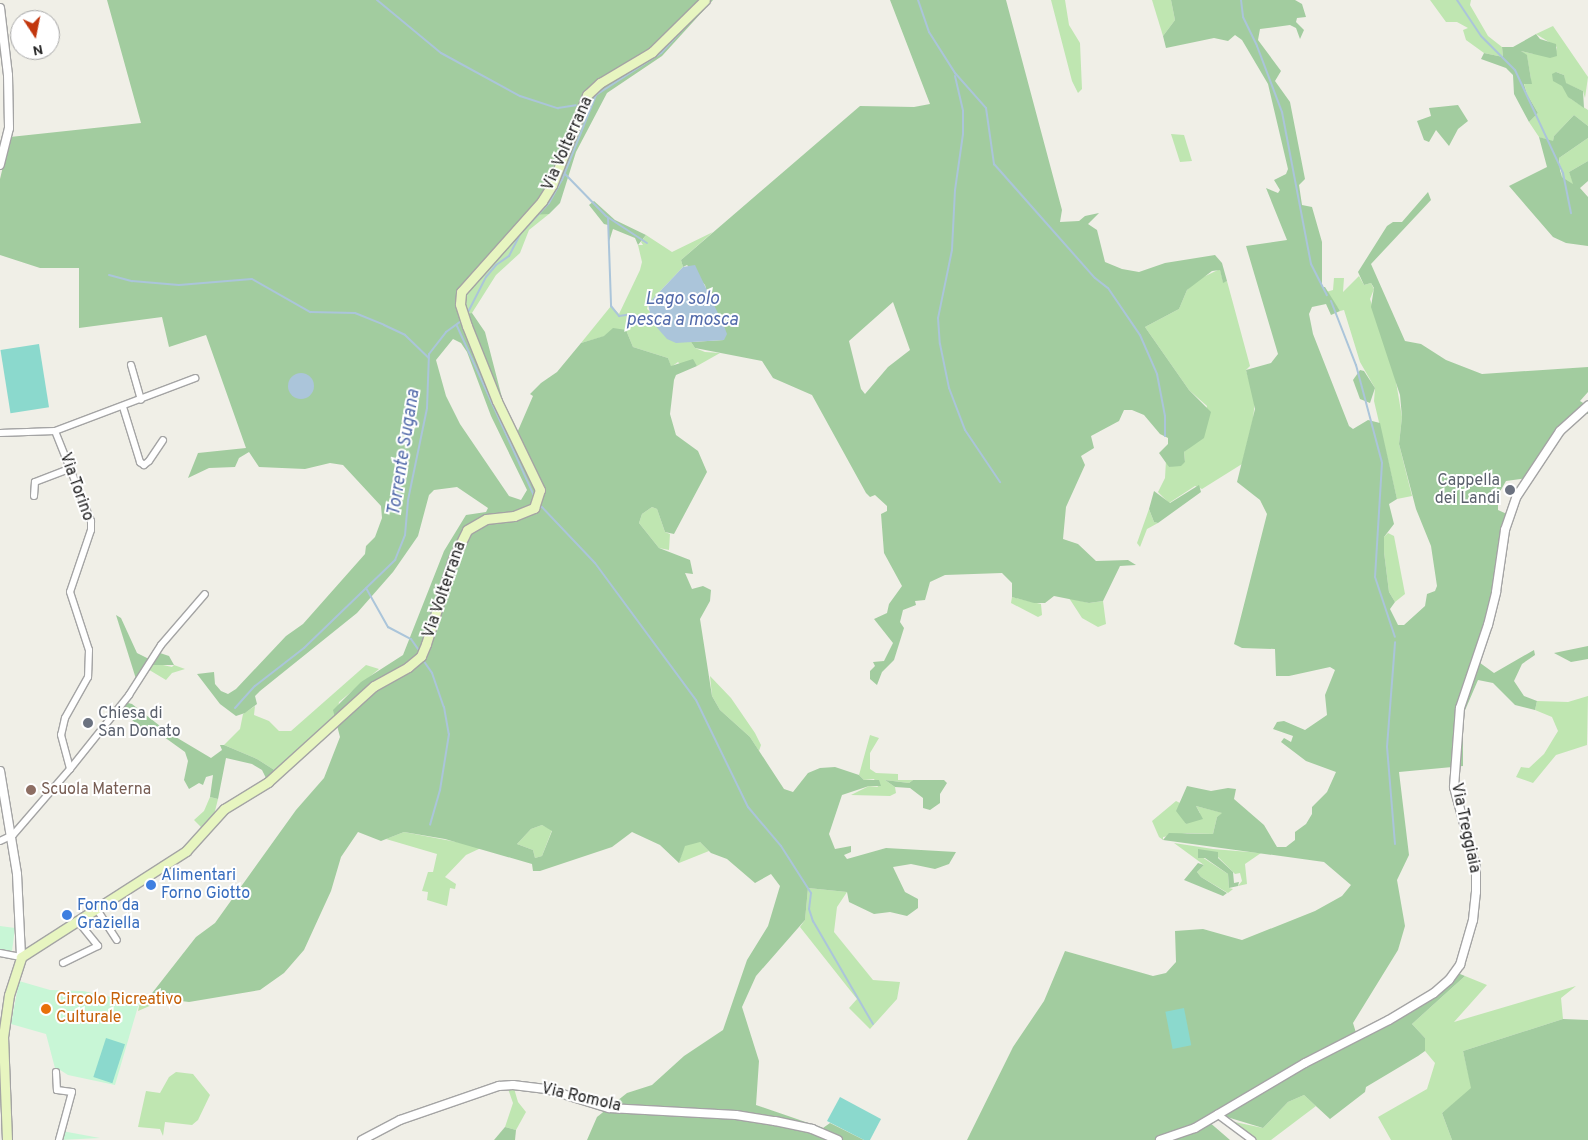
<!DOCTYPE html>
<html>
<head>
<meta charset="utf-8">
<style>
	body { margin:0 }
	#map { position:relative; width:1588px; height:1140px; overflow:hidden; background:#f0efe7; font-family:Overpass,sans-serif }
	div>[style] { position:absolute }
	.grass>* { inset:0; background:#bfe6b1 }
	.forest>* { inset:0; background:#a2cc9f }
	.park>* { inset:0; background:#c8f6d6 }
	.pitch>* { inset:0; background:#8bd9cd; transform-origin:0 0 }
	.water>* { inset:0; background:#abc5da }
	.round { border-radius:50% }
	.stream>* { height:2px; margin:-1px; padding:0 1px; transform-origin:1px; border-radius:1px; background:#abc5da }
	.roads { filter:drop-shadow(1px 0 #a4a4a4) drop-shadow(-1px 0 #a4a4a4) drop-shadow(0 1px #a4a4a4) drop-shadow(0 -1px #a4a4a4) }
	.minor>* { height:6px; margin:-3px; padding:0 3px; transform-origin:3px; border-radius:3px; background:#fff }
	.tertiary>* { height:8px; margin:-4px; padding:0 4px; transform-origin:4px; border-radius:4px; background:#fff }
	.secondary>* { height:9px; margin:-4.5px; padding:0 4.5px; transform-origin:4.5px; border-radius:4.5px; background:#e7f5c0 }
	.dots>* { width:14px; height:14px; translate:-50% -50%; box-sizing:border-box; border:2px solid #fff; border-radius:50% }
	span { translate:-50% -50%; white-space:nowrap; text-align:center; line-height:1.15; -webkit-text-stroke:4px #fff; paint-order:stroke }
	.street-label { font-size:16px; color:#202020 }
	.worship-label { font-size:16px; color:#5b616d }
	.right { translate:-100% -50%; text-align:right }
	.left { translate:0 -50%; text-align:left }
	.education-label { font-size:16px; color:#785e54 }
	.shop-label { font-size:16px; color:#366cbe }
	.food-label { font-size:16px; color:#c56008 }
	.water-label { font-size:18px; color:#526aaa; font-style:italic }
	.north { position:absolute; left:10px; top:10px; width:50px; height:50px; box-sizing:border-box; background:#fff; border:1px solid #a6a6a6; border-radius:50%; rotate:169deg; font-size:14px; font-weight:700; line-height:20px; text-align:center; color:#202020 }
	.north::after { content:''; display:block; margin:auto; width:18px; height:22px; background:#c2370e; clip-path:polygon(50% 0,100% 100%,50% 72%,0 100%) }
</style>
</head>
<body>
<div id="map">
	<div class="grass">
		<div style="clip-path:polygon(1051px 0,1065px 0,1069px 25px,1080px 43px,1082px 89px,1078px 93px,1072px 81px)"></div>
		<div style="clip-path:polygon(1152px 0,1171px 0,1175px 20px,1163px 36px)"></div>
		<div style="clip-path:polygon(1430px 0,1471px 0,1470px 5px,1488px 36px,1502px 47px,1503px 57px,1484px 53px,1466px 40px,1463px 30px,1468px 28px,1457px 22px,1446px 22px)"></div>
		<div style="clip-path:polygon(1553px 26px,1588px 77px,1585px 98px,1583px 91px,1565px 83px,1564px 75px,1556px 72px,1571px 99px,1588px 110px,1588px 126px,1574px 115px,1554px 136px,1553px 142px,1539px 137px,1529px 122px,1538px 113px,1527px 94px,1524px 83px,1531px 79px,1527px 56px,1521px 51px,1534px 54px,1556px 51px,1557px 47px,1536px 34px)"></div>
		<div style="clip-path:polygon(1171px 134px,1184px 135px,1192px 161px,1180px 162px)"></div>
		<div style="clip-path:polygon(1588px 138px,1588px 161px,1569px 172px,1574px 185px,1562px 177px,1559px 158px)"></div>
		<div style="clip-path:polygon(530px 214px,549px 214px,529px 230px,520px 253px,496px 275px,472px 313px,462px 314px,461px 292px)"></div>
		<div style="clip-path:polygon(713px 232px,681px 260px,683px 267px,648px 304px,647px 309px,685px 342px,691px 342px,695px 348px,705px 352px,720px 353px,697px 366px,694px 362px,681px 365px,678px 362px,671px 367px,668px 358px,633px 347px,626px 330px,581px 343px,611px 306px,619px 314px,640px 270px,642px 262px,638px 245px,643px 245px,641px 242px,646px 235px,672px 252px)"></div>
		<div style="clip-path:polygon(1220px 269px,1223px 282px,1227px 281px,1250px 366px,1246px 370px,1255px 401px,1253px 419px,1242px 464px,1202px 489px,1195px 486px,1169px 503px,1158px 492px,1165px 478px,1166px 460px,1169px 467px,1185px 462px,1184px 452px,1196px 442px,1207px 406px,1189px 390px,1145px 327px,1179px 309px,1187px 290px,1197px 280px)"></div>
		<div style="clip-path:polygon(1359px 276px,1364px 285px,1371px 283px,1374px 289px,1370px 299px,1395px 376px,1402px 417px,1399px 444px,1412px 496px,1397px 499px,1374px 401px,1375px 388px,1360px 362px,1344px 310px,1340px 311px,1326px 292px,1333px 290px,1334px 278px,1344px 278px,1343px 292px)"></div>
		<div style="clip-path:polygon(652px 507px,657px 509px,665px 532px,670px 534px,669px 550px,659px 548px,639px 523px,642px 514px)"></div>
		<div style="clip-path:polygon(1149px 509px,1154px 522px,1158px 523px,1147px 529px,1140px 547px,1137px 543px)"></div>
		<div style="clip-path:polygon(1388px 533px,1394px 536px,1405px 594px,1395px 602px,1389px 592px,1384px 552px,1384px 537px)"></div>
		<div style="clip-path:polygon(1012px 597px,1041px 604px,1042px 615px,1038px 617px,1011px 603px)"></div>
		<div style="clip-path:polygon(1069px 598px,1089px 603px,1103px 601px,1106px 624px,1098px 627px,1082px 618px)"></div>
		<div style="clip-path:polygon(154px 663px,172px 667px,174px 665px,185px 669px,172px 673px,166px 680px,146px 668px)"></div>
		<div style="clip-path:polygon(366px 665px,379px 669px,339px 702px,336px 721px,279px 773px,257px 759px,224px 745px,240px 729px,243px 714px,255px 706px,254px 715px,269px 721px,279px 731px,291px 731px)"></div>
		<div style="clip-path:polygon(710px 676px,731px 698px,755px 733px,761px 745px,759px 751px,750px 737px,720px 710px,712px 696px)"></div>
		<div style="clip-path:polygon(1588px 696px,1587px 745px,1556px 755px,1533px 783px,1516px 777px,1521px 767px,1529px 768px,1544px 754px,1558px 731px,1552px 717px,1535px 710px,1537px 701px,1568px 702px)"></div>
		<div style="clip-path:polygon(870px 735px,879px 738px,870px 753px,870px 769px,876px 773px,898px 774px,898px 780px,913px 780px,909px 783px,885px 780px,895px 787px,896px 793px,890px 796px,851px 795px,869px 786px,878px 787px,874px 779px,864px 780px,859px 775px)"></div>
		<div style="clip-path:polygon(210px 797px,218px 799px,214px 815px,203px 829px,194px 820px,204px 811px)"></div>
		<div style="clip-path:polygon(1176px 801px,1180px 803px,1178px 809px,1186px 824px,1200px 813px,1196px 806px,1223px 813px,1217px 817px,1213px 834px,1187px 833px,1163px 837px,1163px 840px,1159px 837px,1152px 821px)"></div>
		<div style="clip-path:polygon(542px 825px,552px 830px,542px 856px,535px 858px,533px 850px,517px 844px,531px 829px)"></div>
		<div style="clip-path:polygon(404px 832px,483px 847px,466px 855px,445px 877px,456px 884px,455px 889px,450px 888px,447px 906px,427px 900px,428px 892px,422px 891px,428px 872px,433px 872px,437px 854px,386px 839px)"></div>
		<div style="clip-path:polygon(692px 842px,700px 842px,709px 851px,679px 863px,684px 846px)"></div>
		<div style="clip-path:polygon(1174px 843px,1213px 849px,1261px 853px,1245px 864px,1247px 884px,1238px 886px,1242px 881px,1240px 873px,1235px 874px,1214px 853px,1202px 850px,1202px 857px,1228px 874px,1229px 888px,1233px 889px,1228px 893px,1201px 877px,1197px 872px,1204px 865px)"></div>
		<div style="clip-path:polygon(808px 888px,847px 892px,837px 907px,834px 932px,873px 980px,900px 982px,897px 999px,870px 1029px,849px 1008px,857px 999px,800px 927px,805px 920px)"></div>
		<div style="clip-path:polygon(1465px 976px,1487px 985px,1454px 1022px,1576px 986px,1561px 998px,1563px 1019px,1463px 1051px,1472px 1089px,1442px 1113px,1452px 1140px,1391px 1140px,1378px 1117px,1427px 1089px,1435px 1063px,1425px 1051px,1425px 1038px,1412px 1024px)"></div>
		<div style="clip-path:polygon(141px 998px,149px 997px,168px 998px,138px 1011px)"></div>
		<div style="clip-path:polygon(176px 1072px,193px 1074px,210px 1095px,198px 1120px,192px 1125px,165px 1122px,163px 1136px,160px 1129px,138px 1127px,146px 1091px,160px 1093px,169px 1077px)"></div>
		<div style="clip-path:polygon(513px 1085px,518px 1102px,526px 1112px,516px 1130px,505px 1127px,513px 1103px,507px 1086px)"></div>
		<div style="clip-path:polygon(1304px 1095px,1316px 1106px,1271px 1140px,1256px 1140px,1230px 1121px,1263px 1128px,1288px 1102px)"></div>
	</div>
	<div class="forest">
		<div style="clip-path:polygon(evenodd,107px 0,713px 0,662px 56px,607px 93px,576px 152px,560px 203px,549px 214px,530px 215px,461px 292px,462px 314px,472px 313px,485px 332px,507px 417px,517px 433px,533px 396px,530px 394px,541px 383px,557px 372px,581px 343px,604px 336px,613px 328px,626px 330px,633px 347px,668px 358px,671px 366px,693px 359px,697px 366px,676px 375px,674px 380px,670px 414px,676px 435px,698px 451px,707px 472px,674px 534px,665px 532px,657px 509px,652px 507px,642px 514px,639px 523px,659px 548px,690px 560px,693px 574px,685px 573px,692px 589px,703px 586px,711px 590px,710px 601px,700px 619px,712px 696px,720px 710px,750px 737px,784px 789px,793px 792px,808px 773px,820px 768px,835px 767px,859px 775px,864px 780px,879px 780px,881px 786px,869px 786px,842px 795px,829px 834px,835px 849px,851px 846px,851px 852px,844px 855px,847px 859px,886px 848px,956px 852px,949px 864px,935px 869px,911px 864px,893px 867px,905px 892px,918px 899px,918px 908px,907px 916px,890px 912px,874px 914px,849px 902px,847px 892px,808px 888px,805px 920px,756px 976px,742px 1007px,759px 1061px,756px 1105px,823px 1128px,830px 1123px,864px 1140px,587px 1140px,597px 1117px,627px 1093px,652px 1085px,684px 1056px,723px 1030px,747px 960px,768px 926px,780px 886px,771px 874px,755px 883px,727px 859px,711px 853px,700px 842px,685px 846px,679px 863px,660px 845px,632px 832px,612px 847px,540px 871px,533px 871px,532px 864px,445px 839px,404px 832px,381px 841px,358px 832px,341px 857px,331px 891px,304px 950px,284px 973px,260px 990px,189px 1002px,149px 997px,196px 937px,215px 923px,296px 810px,324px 778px,340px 737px,333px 710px,361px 682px,403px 655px,444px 551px,466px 515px,486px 512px,488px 508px,457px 487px,434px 490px,429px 495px,418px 536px,393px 572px,357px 613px,260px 691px,255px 696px,257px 704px,245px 713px,236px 716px,220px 704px,197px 674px,214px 672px,215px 684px,221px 691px,228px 694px,236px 689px,286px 636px,303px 624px,365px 554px,366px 546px,375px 537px,382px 518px,381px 506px,343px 465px,330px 463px,305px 469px,259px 467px,249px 452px,239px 458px,235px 467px,209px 468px,188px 478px,198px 453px,246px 448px,206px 335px,169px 347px,162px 317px,79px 328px,79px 268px,40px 268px,0 255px,0 179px,10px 137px,141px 123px,107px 0,453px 339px,461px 343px,467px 352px,491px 416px,527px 490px,521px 500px,509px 496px,460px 424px,446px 396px,436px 360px,453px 339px,107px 0,542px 825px,552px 831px,542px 856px,535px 858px,533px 850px,517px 844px,531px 829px,542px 825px)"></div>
		<div style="clip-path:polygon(evenodd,890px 0,1006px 0,1062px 210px,1060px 222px,1079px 221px,1085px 216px,1099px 213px,1088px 224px,1097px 230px,1105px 262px,1122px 269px,1139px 272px,1165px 263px,1215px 255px,1222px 263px,1227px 281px,1223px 283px,1220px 270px,1212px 271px,1187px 290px,1179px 309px,1145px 327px,1189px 390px,1211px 412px,1204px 438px,1184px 452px,1185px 462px,1181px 466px,1169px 467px,1159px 453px,1168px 444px,1168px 438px,1160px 434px,1144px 415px,1132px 410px,1124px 410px,1119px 421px,1091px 436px,1094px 448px,1081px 456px,1085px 465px,1066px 507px,1063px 539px,1078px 544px,1096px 561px,1128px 560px,1136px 565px,1120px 566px,1103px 601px,1089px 603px,1054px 596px,1045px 603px,1034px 603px,1012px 597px,1012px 583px,1002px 573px,945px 575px,930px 582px,925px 600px,915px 601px,916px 605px,903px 610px,900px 622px,904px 628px,894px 660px,882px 672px,877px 685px,870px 679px,870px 671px,875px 666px,873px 662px,884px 661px,893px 643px,874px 619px,887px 613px,889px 604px,902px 586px,884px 553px,881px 514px,887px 511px,887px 506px,875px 495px,870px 497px,866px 493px,812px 395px,773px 378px,762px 361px,695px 348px,691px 342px,724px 340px,724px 326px,709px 299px,705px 285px,687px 265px,683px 267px,681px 260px,860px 106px,914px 107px,930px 104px,890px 0,893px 302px,910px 350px,888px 367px,865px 394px,861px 389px,849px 341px,893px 302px)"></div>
		<div style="clip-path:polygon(1171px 0,1295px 0,1302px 4px,1306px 17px,1297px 18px,1296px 22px,1304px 30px,1300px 39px,1296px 28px,1290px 25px,1260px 29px,1258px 40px,1281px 71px,1275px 81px,1290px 102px,1305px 179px,1299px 185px,1302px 205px,1312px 207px,1322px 242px,1322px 287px,1325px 287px,1340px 311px,1331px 315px,1326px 304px,1312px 307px,1309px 314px,1313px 334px,1349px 426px,1353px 429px,1368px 420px,1380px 423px,1397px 499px,1389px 504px,1394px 524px,1384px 537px,1384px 552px,1389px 592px,1395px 602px,1390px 609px,1398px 625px,1404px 625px,1425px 606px,1427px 594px,1435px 591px,1437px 586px,1431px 546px,1416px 509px,1399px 444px,1402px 417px,1400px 395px,1371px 307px,1374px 288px,1371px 283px,1364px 285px,1358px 272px,1387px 226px,1393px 222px,1402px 222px,1428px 192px,1431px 200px,1371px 264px,1405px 341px,1421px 344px,1446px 360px,1482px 374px,1588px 367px,1588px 392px,1580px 401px,1588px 406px,1588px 414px,1579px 414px,1560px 431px,1528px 478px,1506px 481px,1498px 495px,1498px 510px,1509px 515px,1496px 592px,1476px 660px,1494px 673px,1534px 650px,1535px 655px,1522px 664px,1514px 681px,1524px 696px,1537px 701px,1535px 710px,1515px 705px,1493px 683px,1478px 680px,1463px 715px,1463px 766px,1399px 772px,1409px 855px,1397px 880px,1405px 926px,1398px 950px,1353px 1023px,1357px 1036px,1434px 993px,1455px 972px,1465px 976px,1412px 1024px,1425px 1038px,1425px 1051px,1418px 1056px,1366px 1087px,1365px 1092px,1330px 1119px,1304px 1095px,1288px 1102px,1263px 1128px,1217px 1114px,1208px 1121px,1230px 1140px,967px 1140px,1013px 1047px,1044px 1001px,1065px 951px,1153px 976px,1166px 973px,1176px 962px,1175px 931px,1203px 929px,1242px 940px,1315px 911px,1342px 896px,1351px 885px,1324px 862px,1163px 840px,1169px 833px,1213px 834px,1217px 817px,1222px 813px,1196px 806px,1203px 819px,1186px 824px,1176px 811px,1187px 786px,1211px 791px,1228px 788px,1236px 789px,1234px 799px,1264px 825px,1277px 847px,1286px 847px,1295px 840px,1295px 832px,1306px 824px,1312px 814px,1312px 807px,1327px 792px,1336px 772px,1306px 761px,1281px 742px,1284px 738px,1291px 742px,1293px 736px,1273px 729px,1277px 722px,1284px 721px,1305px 730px,1327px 715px,1325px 695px,1335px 670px,1330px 667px,1289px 676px,1276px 676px,1275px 649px,1242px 648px,1234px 644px,1267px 514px,1260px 500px,1237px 482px,1255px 409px,1246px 370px,1271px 363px,1278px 354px,1246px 246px,1287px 240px,1266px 188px,1278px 193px,1280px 190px,1274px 180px,1286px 174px,1288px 169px,1268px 84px,1242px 40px,1235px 35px,1228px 41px,1214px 38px,1166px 48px,1163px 36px,1175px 20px)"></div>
		<div style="clip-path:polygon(1536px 34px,1540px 39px,1556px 44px,1557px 56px,1550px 58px,1521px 51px,1527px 55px,1531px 79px,1532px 84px,1524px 84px,1527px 94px,1538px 113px,1529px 122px,1514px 94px,1513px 75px,1506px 68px,1481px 59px,1484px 53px,1503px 57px,1502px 47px,1513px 47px)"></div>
		<div style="clip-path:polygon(1556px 72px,1564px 75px,1566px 83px,1583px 91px,1584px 108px,1568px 97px,1562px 86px,1553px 81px,1552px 74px)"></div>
		<div style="clip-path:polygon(1458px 105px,1468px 121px,1458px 129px,1449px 146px,1436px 130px,1429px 142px,1424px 140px,1417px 121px,1431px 116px,1429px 108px)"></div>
		<div style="clip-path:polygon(1574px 115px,1588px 126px,1588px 138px,1559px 158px,1560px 170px,1562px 177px,1573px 184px,1569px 172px,1588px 161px,1588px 181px,1580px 188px,1588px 197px,1588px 246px,1566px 243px,1553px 237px,1509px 186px,1547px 167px,1539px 137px,1553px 141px,1554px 136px)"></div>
		<div style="clip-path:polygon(594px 201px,615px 220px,646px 235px,638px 245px,635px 238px,613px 229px,608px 245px,608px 225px,604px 224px,589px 205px)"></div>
		<div style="clip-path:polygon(1360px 370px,1364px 371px,1375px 388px,1370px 403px,1360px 399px,1353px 380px)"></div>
		<div style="clip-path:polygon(1199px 485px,1201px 492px,1158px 523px,1154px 522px,1149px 509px,1154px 491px,1170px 503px)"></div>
		<div style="clip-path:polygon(116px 615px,121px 618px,137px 653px,151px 660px,157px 652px,169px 656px,174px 665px,149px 665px,136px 679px)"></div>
		<div style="clip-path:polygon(1588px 646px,1588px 659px,1571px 662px,1554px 653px)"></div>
		<div style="clip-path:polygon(124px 702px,132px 704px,169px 733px,211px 758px,222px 750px,220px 745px,224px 745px,257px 759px,279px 773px,268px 782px,262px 770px,252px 764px,226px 758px,218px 799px,210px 797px,213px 775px,206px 777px,203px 785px,199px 783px,189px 789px,184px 780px,188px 761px,185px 752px,160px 734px,149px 734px,126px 715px)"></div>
		<div style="clip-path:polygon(885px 780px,909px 783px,913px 780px,944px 780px,947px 783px,940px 794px,940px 803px,930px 810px,923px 808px,923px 798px,910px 788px,895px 787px)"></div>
		<div style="clip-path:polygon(1198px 849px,1218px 852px,1218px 858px,1233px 872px,1234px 883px,1239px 882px,1238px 886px,1229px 888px,1228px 874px,1205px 858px,1198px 858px)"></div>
		<div style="clip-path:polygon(1198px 863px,1204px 865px,1197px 872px,1201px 877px,1227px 893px,1223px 896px,1184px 880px)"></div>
		<div style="clip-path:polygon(1563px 1019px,1588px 1020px,1588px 1140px,1452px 1140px,1442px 1113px,1471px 1088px,1463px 1051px)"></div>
		<div style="clip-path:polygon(505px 1127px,516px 1130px,515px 1140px,494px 1140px)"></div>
	</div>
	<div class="park">
		<div style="clip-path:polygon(0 926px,15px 928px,12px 951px,0 950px)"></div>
		<div style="clip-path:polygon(19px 981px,50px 990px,83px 991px,139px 1003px,115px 1085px,68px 1075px,57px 1068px,56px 1072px,46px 1034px,11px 1024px)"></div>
		<div style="clip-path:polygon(62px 1131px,100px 1138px,59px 1140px)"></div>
	</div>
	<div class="pitch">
		<div style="left:39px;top:344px;width:64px;height:39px;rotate:81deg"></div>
		<div style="left:1184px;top:1008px;width:38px;height:19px;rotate:79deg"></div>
		<div style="left:106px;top:1038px;width:20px;height:41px;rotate:18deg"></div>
		<div style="clip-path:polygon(840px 1097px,881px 1119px,870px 1140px,864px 1140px,827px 1121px)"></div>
	</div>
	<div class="water">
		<div style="clip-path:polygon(695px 265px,724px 326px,727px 334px,724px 340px,676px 343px,667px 339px,652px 322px,648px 304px,683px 267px)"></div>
		<div class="round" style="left:288px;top:373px;width:26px;height:26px"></div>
	</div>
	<div class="stream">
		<div style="left:377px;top:0;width:83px;rotate:39.6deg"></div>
		<div style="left:441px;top:53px;width:90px;rotate:28.6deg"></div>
		<div style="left:520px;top:96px;width:40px;rotate:18deg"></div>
		<div style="left:558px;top:108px;width:18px;rotate:-9deg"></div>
		<div style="left:918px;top:0;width:34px;rotate:71deg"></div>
		<div style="left:929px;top:32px;width:49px;rotate:57.6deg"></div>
		<div style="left:955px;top:73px;width:47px;rotate:48.5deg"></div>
		<div style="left:986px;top:108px;width:57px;rotate:81.9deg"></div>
		<div style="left:994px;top:164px;width:152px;rotate:48.5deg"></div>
		<div style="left:1095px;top:278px;width:16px;rotate:38deg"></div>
		<div style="left:1108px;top:288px;width:57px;rotate:55.8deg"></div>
		<div style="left:1140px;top:335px;width:43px;rotate:66.4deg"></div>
		<div style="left:1157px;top:374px;width:43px;rotate:79.2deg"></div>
		<div style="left:1165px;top:416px;width:20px;rotate:90deg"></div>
		<div style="left:1241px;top:0;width:17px;rotate:83deg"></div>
		<div style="left:1243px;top:17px;width:32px;rotate:64deg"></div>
		<div style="left:1257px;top:46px;width:71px;rotate:69.3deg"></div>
		<div style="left:1282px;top:112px;width:155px;rotate:79.2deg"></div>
		<div style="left:1311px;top:264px;width:35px;rotate:63deg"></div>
		<div style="left:1457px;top:0;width:43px;rotate:56.3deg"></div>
		<div style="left:1481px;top:36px;width:48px;rotate:45deg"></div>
		<div style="left:1515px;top:70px;width:114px;rotate:65deg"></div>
		<div style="left:1563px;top:173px;width:41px;rotate:78.7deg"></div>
		<div style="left:955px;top:76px;width:36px;rotate:77deg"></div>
		<div style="left:963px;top:111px;width:23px;rotate:90deg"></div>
		<div style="left:963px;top:134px;width:57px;rotate:98.1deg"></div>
		<div style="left:955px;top:190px;width:60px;rotate:92.9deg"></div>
		<div style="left:952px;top:250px;width:69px;rotate:101.6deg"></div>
		<div style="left:938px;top:318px;width:26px;rotate:86deg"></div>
		<div style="left:940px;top:344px;width:45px;rotate:78.4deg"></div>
		<div style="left:949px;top:388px;width:45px;rotate:69.1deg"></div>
		<div style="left:965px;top:430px;width:63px;rotate:56.1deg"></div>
		<div style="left:565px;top:174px;width:59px;rotate:45.7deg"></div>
		<div style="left:606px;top:216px;width:49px;rotate:33.4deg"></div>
		<div style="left:608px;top:218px;width:88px;rotate:88deg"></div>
		<div style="left:611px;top:306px;width:13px;rotate:51deg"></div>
		<div style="left:619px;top:316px;width:14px;rotate:-8deg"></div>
		<div style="left:109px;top:275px;width:24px;rotate:15deg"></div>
		<div style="left:132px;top:281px;width:47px;rotate:4.9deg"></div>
		<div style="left:179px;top:285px;width:73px;rotate:-4.7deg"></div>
		<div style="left:252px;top:279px;width:67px;rotate:29.6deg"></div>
		<div style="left:310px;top:312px;width:45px;rotate:1.3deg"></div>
		<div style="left:355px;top:313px;width:31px;rotate:22deg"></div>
		<div style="left:384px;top:325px;width:23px;rotate:25deg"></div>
		<div style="left:405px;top:335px;width:33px;rotate:44deg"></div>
		<div style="left:1331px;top:301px;width:69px;rotate:68.7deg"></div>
		<div style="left:1356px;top:365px;width:101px;rotate:75.1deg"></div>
		<div style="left:1382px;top:463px;width:114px;rotate:93.5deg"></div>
		<div style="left:1375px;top:577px;width:63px;rotate:71.6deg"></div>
		<div style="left:466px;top:316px;width:44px;rotate:-62.9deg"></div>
		<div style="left:486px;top:277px;width:16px;rotate:-50deg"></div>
		<div style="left:496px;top:265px;width:16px;rotate:-35deg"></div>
		<div style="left:509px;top:256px;width:25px;rotate:-63deg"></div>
		<div style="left:520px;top:234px;width:42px;rotate:-46.9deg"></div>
		<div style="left:549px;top:203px;width:26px;rotate:-61deg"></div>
		<div style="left:562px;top:180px;width:92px;rotate:-68.2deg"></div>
		<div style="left:596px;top:95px;width:77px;rotate:-32.9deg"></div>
		<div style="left:661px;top:53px;width:52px;rotate:-47.4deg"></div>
		<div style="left:457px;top:326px;width:187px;rotate:65.6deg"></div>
		<div style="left:539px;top:504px;width:81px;rotate:46.5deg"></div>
		<div style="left:595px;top:563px;width:170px;rotate:53.6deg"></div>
		<div style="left:696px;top:700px;width:119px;rotate:64.1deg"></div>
		<div style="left:748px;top:807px;width:51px;rotate:49.8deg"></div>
		<div style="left:781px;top:846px;width:56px;rotate:57.4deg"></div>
		<div style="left:811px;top:893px;width:16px;rotate:97deg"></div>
		<div style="left:809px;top:909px;width:13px;rotate:72deg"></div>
		<div style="left:813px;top:921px;width:119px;rotate:59.8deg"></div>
		<div style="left:366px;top:588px;width:45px;rotate:60.6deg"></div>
		<div style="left:388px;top:627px;width:26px;rotate:28deg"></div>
		<div style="left:411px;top:639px;width:12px;rotate:55deg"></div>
		<div style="left:423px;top:660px;width:16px;rotate:55deg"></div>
		<div style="left:432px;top:673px;width:36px;rotate:71deg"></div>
		<div style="left:444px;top:707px;width:27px;rotate:80deg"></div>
		<div style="left:449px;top:734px;width:57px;rotate:99.1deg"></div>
		<div style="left:440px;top:790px;width:36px;rotate:106deg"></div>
		<div style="left:235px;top:708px;width:30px;rotate:-48deg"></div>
		<div style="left:255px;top:686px;width:62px;rotate:-37.8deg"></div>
		<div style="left:304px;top:648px;width:127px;rotate:-44deg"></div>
		<div style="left:395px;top:560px;width:27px;rotate:-68deg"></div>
		<div style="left:405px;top:535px;width:35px;rotate:-85deg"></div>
		<div style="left:408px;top:500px;width:94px;rotate:-78.3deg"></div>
		<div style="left:427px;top:408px;width:54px;rotate:-87.9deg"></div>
		<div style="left:429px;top:354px;width:28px;rotate:-52deg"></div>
		<div style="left:446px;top:332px;width:19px;rotate:-36deg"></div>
		<div style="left:1395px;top:844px;width:97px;rotate:-94.7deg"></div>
		<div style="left:1387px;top:747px;width:105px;rotate:-85.6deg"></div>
	</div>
	<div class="roads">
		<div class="minor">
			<div style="left:131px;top:365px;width:36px;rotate:74deg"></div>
			<div style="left:123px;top:407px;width:58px;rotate:72.8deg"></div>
			<div style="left:140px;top:462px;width:5px;rotate:37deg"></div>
			<div style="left:144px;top:465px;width:6px;rotate:-39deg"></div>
			<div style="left:149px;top:461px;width:25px;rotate:-56deg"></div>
			<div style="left:55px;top:431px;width:97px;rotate:68.2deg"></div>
			<div style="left:91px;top:521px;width:9px;rotate:90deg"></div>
			<div style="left:91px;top:530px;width:65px;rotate:108.7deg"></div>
			<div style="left:70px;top:592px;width:61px;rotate:71.9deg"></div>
			<div style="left:89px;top:650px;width:27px;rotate:92deg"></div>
			<div style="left:88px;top:677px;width:47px;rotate:119.3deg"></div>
			<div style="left:65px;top:718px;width:17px;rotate:103deg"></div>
			<div style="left:61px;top:735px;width:35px;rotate:75deg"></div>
			<div style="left:0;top:433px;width:55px;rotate:-2.1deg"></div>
			<div style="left:55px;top:431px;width:150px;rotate:-20.7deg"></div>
			<div style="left:34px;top:496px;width:14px;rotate:-86deg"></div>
			<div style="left:35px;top:482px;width:36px;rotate:-21deg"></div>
			<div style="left:0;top:841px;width:14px;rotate:-25deg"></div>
			<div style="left:13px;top:835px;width:87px;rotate:-49.2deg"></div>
			<div style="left:70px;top:769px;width:95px;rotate:-51.4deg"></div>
			<div style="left:129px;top:695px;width:59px;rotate:-57.4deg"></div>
			<div style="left:161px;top:645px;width:67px;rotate:-49.2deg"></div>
			<div style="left:96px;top:908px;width:38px;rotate:57deg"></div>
			<div style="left:0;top:953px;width:21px;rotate:11deg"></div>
			<div style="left:63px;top:963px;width:39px;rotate:-26deg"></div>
			<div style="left:98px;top:946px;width:33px;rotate:-129deg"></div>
			<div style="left:56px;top:1072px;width:18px;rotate:87deg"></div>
			<div style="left:57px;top:1090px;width:15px;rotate:8deg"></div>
			<div style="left:72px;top:1092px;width:50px;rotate:105.2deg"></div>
			<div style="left:1217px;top:1114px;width:44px;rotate:36.6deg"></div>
		</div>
		<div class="tertiary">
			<div style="left:0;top:8px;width:67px;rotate:83.2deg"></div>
			<div style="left:8px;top:75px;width:53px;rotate:88.9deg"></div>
			<div style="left:9px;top:128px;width:38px;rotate:104deg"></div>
			<div style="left:0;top:771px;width:104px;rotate:80.6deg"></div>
			<div style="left:17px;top:874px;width:83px;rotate:87.2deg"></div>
			<div style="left:362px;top:1140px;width:43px;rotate:-27.8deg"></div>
			<div style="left:400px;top:1120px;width:105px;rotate:-19deg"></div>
			<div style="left:499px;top:1086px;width:14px;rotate:-4deg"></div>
			<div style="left:513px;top:1085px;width:33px;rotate:7deg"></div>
			<div style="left:546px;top:1089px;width:66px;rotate:16.8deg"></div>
			<div style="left:609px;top:1108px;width:127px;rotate:3.2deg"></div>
			<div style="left:736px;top:1115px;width:39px;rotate:9deg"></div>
			<div style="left:775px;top:1121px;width:38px;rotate:12deg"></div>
			<div style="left:812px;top:1129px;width:28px;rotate:23deg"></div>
			<div style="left:1160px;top:1140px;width:37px;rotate:-19deg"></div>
			<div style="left:1195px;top:1128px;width:128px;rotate:-30.6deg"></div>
			<div style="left:1305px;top:1063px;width:94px;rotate:-27.1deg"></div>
			<div style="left:1389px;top:1020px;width:52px;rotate:-31deg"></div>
			<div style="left:1434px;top:993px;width:20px;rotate:-41deg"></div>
			<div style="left:1449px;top:980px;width:19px;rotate:-54deg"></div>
			<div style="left:1460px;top:965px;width:47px;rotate:-73.9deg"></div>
			<div style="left:1473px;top:920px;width:28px;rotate:-84deg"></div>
			<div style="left:1476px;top:892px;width:24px;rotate:-90deg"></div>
			<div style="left:1476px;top:868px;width:84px;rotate:-105.2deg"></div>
			<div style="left:1454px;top:787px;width:79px;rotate:-85.7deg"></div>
			<div style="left:1460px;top:708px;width:88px;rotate:-71.4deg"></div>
			<div style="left:1488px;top:625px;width:34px;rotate:-76deg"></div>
			<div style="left:1496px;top:592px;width:63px;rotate:-81.7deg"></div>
			<div style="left:1505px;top:530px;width:36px;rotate:-71deg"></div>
			<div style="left:1517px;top:496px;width:78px;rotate:-56.5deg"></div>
			<div style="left:1560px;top:431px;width:38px;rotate:-42deg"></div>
		</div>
		<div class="secondary">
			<div style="left:7px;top:1140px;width:103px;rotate:-92.2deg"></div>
			<div style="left:3px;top:1037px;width:42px;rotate:-81.9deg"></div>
			<div style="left:9px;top:995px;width:40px;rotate:-72deg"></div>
			<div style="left:21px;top:957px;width:196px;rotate:-32.7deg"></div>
			<div style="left:186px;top:851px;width:57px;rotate:-47.9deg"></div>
			<div style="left:224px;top:809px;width:52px;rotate:-31.5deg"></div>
			<div style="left:268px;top:782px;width:143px;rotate:-42.2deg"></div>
			<div style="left:374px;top:686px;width:39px;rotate:-29deg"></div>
			<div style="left:408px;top:667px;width:17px;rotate:-40deg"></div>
			<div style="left:421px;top:656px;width:13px;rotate:-67deg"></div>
			<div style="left:426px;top:644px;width:89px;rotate:-72.4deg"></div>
			<div style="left:453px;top:559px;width:32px;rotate:-64deg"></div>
			<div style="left:467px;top:530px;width:22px;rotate:-30deg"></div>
			<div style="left:486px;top:519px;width:28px;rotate:-6deg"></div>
			<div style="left:514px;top:516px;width:22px;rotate:-22deg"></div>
			<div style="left:534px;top:508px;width:19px;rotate:-72deg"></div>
			<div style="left:540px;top:490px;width:99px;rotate:-115.8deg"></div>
			<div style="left:497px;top:401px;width:81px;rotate:-111.8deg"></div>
			<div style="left:467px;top:326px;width:23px;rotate:-108deg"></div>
			<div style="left:460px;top:304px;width:12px;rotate:-85deg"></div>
			<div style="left:461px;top:292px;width:122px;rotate:-48.3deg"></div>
			<div style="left:542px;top:201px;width:19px;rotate:-58deg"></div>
			<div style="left:552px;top:185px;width:97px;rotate:-68.7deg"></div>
			<div style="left:587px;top:95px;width:18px;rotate:-43deg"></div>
			<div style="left:600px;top:83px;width:61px;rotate:-30.8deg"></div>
			<div style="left:652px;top:52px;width:74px;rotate:-44.5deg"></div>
		</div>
	</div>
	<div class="dots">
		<div style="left:1510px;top:490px;background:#6b7280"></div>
		<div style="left:88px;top:723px;background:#6b7280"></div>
		<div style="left:31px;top:790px;background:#8d6e63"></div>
		<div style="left:151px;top:885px;background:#3f7fe0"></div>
		<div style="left:67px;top:915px;background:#3f7fe0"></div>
		<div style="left:46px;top:1009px;background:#e8710a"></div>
	</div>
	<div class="street-label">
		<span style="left:568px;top:144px;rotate:-66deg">Via Volterrana</span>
		<span style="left:76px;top:487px;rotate:70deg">Via Torino</span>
		<span style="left:445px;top:590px;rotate:-71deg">Via Volterrana</span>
		<span style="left:1465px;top:828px;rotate:78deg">Via Treggiaia</span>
		<span style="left:581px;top:1098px;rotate:13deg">Via Romola</span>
	</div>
	<div class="worship-label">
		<span class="right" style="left:1500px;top:490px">Cappella<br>dei Landi</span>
		<span class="left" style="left:98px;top:723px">Chiesa di<br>San Donato</span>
	</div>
	<div class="education-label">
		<span class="left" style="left:41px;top:790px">Scuola Materna</span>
	</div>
	<div class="shop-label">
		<span class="left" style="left:161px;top:885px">Alimentari<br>Forno Giotto</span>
		<span class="left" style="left:77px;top:915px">Forno da<br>Graziella</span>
	</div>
	<div class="food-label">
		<span class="left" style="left:56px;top:1009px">Circolo Ricreativo<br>Culturale</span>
	</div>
	<div class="water-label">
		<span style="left:682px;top:311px">Lago solo<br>pesca a mosca</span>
		<span style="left:405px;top:453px;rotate:-81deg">Torrente Sugana</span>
	</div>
	<div class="north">N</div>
</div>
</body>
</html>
